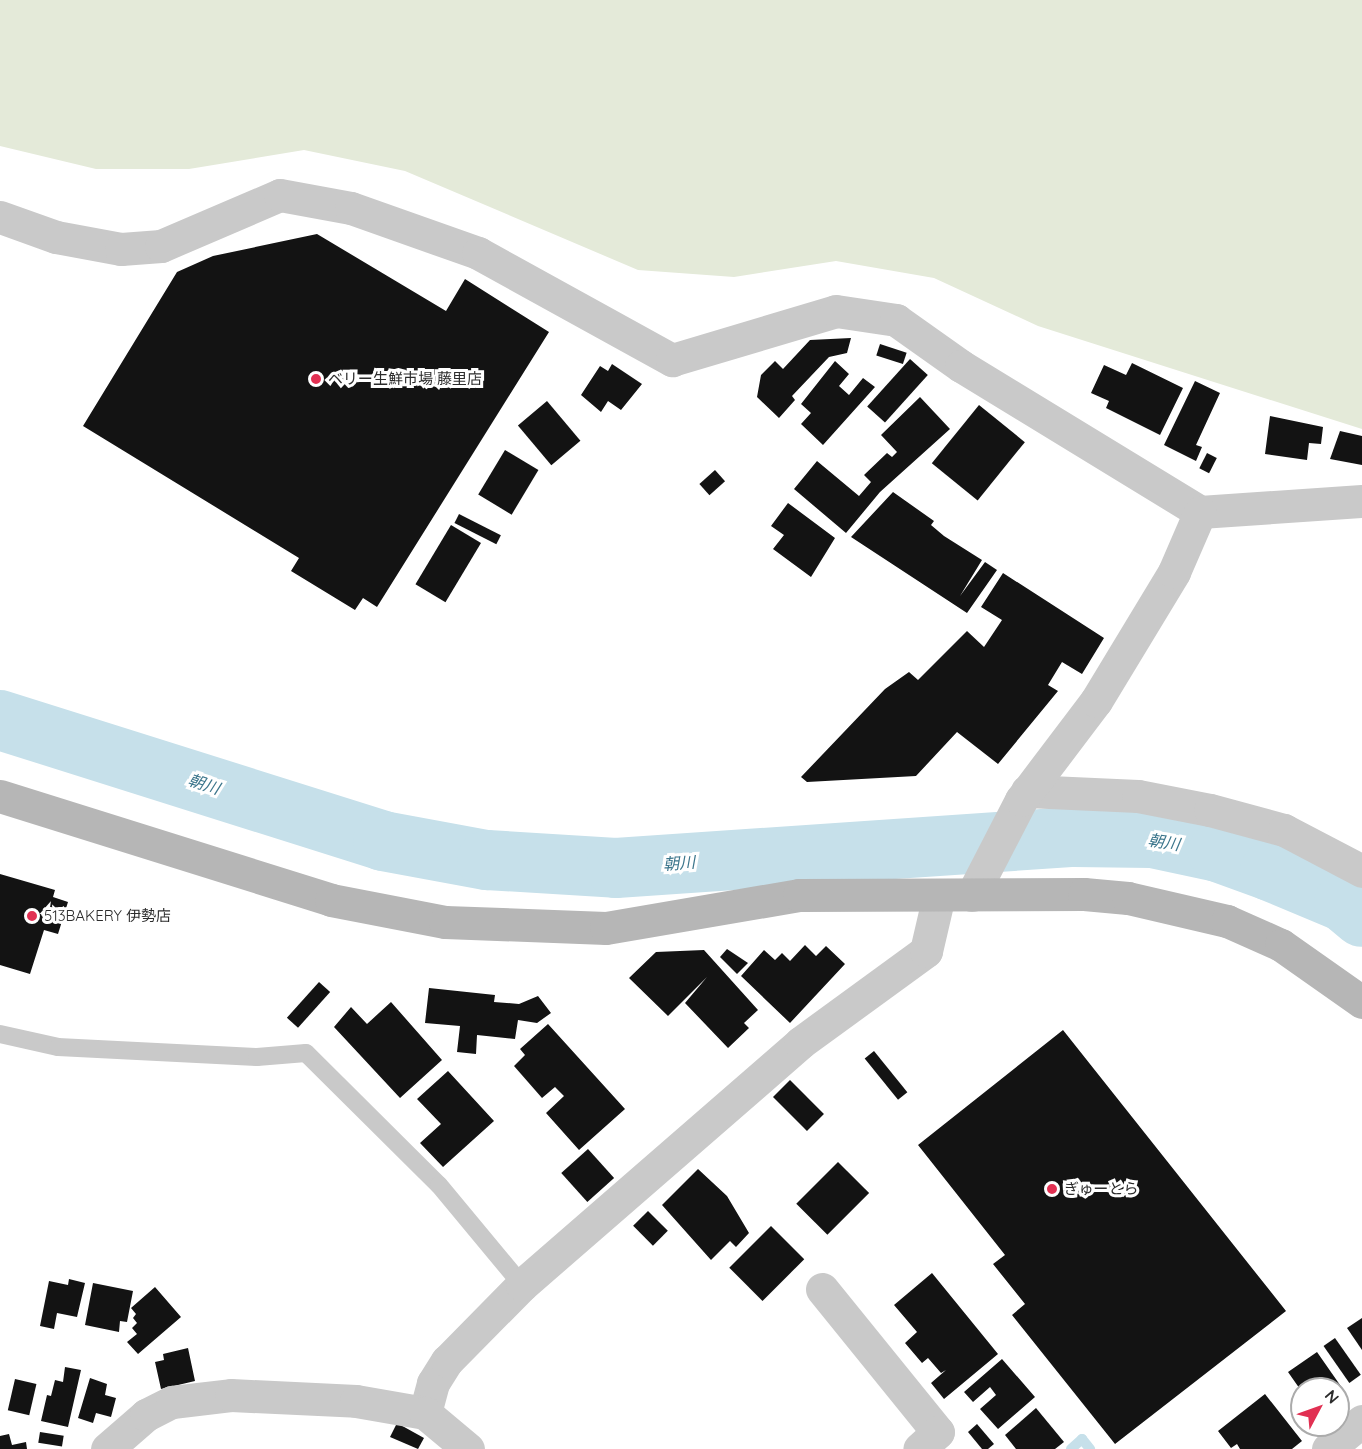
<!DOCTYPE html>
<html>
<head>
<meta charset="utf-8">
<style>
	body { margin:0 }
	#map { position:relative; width:1362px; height:1449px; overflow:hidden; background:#fff; font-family:Quicksand,"Noto Sans JP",sans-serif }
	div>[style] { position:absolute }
	.green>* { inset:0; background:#e4ead9 }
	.stream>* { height:10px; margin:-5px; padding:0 5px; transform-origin:5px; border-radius:5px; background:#c6e0ea }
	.river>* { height:60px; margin:-30px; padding:0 30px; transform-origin:30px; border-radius:30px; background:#c6e0ea }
	.building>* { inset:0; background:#131313; transform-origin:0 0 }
	.lane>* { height:18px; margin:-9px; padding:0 9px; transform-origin:9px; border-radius:9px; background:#c9c9c9 }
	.street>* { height:33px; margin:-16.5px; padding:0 16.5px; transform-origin:16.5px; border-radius:16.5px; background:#c9c9c9 }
	.secondary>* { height:33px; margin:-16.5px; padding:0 16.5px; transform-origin:16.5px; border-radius:16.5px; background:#b6b6b6 }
	.dots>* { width:16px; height:16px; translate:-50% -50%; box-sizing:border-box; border:3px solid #fff; border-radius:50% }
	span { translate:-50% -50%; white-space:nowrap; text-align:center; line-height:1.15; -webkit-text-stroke:6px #fff; paint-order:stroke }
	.poi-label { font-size:15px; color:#2c2c2c }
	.left { translate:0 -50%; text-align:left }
	.water-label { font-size:16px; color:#3c768c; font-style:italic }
	.north { position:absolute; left:1290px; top:1377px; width:60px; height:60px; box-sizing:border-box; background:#fff; border:2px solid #ababab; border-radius:50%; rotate:49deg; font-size:16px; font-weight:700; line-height:24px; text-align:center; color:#2c2c2c }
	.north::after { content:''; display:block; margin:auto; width:21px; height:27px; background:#e13052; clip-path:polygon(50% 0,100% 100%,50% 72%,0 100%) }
</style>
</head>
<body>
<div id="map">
	<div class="green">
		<div style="clip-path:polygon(0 0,1362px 0,1362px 429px,1038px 326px,934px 278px,836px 261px,734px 277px,638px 270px,405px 171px,304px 150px,189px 169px,96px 169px,0 146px)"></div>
	</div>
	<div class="stream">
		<div style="left:1071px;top:1449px;width:15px;rotate:-42deg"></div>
		<div style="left:1082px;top:1439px;width:13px;rotate:51deg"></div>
	</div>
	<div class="river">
		<div style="left:0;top:720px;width:402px;rotate:17.5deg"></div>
		<div style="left:383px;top:841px;width:106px;rotate:10.4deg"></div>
		<div style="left:487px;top:860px;width:129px;rotate:3.5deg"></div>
		<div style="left:616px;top:868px;width:459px;rotate:-3.9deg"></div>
		<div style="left:1074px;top:837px;width:78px;rotate:0.7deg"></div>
		<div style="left:1152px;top:838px;width:67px;rotate:12deg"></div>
		<div style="left:1218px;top:852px;width:55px;rotate:20.1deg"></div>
		<div style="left:1270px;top:871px;width:80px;rotate:22.7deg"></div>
		<div style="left:1344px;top:902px;width:23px;rotate:40deg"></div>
	</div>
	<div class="building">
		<div style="clip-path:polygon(317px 234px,446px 311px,465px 279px,549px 332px,377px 607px,363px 598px,355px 610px,291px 571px,299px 558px,83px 426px,177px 272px,213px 256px)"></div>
		<div style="clip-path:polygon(851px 338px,847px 353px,829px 357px,792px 396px,795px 400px,779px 418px,757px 397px,761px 375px,775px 361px,783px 369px,810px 340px)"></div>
		<div style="left:880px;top:344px;width:28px;height:12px;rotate:18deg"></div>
		<div style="left:910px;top:359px;width:24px;height:64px;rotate:42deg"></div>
		<div style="clip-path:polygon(835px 361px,849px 374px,839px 386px,849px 395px,863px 378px,875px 387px,823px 445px,801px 424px,811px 413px,801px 404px)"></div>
		<div style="clip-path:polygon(1132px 363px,1183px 388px,1160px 435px,1106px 408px,1109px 401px,1091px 393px,1104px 365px,1126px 375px)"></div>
		<div style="clip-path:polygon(612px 364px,642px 384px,621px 410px,608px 401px,601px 412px,581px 395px,600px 366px,608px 371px)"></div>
		<div style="clip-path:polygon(1195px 381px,1220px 393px,1196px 445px,1202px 447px,1196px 461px,1164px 445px)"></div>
		<div style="clip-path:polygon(920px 397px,950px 429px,880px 492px,846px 533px,794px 489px,817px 461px,859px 496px,871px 482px,864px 475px,887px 453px,892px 457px,897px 452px,881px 435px)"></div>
		<div style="left:547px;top:401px;width:52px;height:38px;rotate:50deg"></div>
		<div style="left:979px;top:405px;width:59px;height:75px;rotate:39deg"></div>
		<div style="clip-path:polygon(1270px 416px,1323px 427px,1321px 444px,1309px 443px,1307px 460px,1265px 454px)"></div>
		<div style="clip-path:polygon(1340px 431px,1362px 436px,1362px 465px,1330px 459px)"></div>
		<div style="left:505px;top:450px;width:39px;height:52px;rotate:31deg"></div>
		<div style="left:1207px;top:453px;width:11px;height:17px;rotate:27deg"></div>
		<div style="left:715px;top:470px;width:15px;height:21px;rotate:48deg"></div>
		<div style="clip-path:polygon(893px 492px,934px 521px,931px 525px,944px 536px,982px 560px,960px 596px,985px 562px,997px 570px,967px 613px,851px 537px)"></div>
		<div style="clip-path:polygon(788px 503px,835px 538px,811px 577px,773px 549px,784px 535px,771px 526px)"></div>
		<div style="left:459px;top:514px;width:47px;height:10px;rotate:27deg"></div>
		<div style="left:451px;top:525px;width:35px;height:69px;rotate:31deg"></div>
		<div style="clip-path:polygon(1003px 573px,1104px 638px,1082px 674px,1062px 662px,1048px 685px,1058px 691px,998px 764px,957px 732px,916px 776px,807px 782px,801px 777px,885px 689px,909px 672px,918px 680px,967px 631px,984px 647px,1002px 620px,981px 607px)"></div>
		<div style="clip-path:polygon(0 874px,55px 890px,53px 897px,68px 902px,58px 934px,44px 930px,30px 974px,0 965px)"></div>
		<div style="clip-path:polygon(805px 945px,816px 956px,826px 946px,845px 964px,790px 1023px,741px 976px,764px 950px,775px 960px,782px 953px,790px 961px)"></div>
		<div style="clip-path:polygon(727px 949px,748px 963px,737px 974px,720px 957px)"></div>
		<div style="clip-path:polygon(704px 950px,758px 1010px,744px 1023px,749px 1028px,728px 1048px,685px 1003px,707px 977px,668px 1016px,629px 978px,656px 952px)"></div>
		<div style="left:319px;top:982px;width:15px;height:48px;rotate:42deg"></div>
		<div style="clip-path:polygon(429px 988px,495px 995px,494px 1002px,519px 1004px,538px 996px,551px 1013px,537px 1023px,518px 1020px,515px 1039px,477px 1035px,476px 1054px,457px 1052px,460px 1026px,425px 1023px)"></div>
		<div style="clip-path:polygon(391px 1002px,442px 1060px,400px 1098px,334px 1027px,351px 1007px,367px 1024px)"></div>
		<div style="clip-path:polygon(548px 1024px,625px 1109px,579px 1150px,546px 1113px,564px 1096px,555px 1087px,542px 1098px,514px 1066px,525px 1055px,520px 1049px)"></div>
		<div style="clip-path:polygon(1063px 1030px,1286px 1311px,1115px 1444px,1012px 1315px,1025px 1304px,993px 1264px,1005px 1255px,918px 1145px)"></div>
		<div style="left:874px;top:1051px;width:53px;height:12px;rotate:51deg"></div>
		<div style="clip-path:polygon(448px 1071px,494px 1121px,443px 1167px,420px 1143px,441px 1124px,417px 1099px)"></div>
		<div style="left:790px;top:1080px;width:48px;height:24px;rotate:45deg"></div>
		<div style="left:588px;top:1149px;width:39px;height:36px;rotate:48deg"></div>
		<div style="left:838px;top:1162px;width:44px;height:59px;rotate:45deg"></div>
		<div style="clip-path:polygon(698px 1169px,727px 1196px,749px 1233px,736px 1247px,730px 1241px,711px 1260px,662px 1205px)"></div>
		<div style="left:648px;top:1211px;width:28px;height:21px;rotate:45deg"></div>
		<div style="left:771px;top:1226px;width:47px;height:59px;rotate:45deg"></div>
		<div style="clip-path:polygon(932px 1273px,998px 1354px,944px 1399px,931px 1383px,946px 1370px,941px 1373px,928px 1358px,922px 1363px,905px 1343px,917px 1332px,894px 1305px)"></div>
		<div style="clip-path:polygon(69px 1279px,85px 1283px,77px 1317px,57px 1313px,54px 1329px,40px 1326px,49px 1281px,68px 1285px)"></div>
		<div style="clip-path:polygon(93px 1283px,133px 1291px,127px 1322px,120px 1321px,119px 1332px,85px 1325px)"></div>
		<div style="clip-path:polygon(155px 1287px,181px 1317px,138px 1354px,127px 1342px,137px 1334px,132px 1328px,137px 1323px,133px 1318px,136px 1314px,131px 1308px)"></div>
		<div style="clip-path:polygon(1362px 1318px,1362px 1350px,1347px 1328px)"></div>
		<div style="left:1335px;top:1338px;width:45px;height:14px;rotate:55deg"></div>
		<div style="clip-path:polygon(188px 1348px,195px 1381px,161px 1389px,155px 1362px,164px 1360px,163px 1354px)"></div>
		<div style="clip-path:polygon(1317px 1352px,1347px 1395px,1338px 1401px,1338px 1389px,1302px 1392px,1288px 1372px)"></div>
		<div style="clip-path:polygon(1002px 1359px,1035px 1397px,998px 1429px,980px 1409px,996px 1395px,990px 1387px,973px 1402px,964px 1392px)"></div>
		<div style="clip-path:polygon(65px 1367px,81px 1370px,68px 1427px,41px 1421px,47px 1395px,51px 1396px,55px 1380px,63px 1382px)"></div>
		<div style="clip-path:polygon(90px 1378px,107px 1384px,105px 1395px,116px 1398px,111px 1417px,96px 1413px,93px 1423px,78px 1418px)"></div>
		<div style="left:15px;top:1379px;width:22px;height:32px;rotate:13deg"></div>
		<div style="clip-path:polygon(1265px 1394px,1302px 1441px,1292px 1449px,1240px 1449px,1237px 1444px,1231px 1448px,1218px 1431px)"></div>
		<div style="clip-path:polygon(1036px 1408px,1064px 1442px,1055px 1449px,1016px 1449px,1005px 1435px)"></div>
		<div style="clip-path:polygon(397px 1423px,424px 1438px,418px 1449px,390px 1437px)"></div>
		<div style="clip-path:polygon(977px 1424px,994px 1444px,988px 1449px,982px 1449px,968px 1432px)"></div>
		<div style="left:40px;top:1432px;width:24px;height:11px;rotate:9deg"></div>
		<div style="clip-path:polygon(9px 1434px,12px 1445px,26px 1442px,27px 1449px,0 1449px,0 1436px)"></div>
	</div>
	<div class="lane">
		<div style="left:0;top:1034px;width:59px;rotate:12.6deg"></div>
		<div style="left:58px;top:1047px;width:199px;rotate:2.9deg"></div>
		<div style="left:257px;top:1057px;width:49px;rotate:-4.7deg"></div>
		<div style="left:306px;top:1053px;width:187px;rotate:44.8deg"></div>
		<div style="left:439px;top:1185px;width:130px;rotate:50.3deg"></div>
	</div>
	<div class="street">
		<div style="left:0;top:217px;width:59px;rotate:19.7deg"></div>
		<div style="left:56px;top:237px;width:66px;rotate:10.5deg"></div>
		<div style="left:121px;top:249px;width:40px;rotate:-4.3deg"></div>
		<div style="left:161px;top:246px;width:129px;rotate:-23.2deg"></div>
		<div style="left:280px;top:195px;width:72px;rotate:10.4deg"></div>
		<div style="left:351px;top:208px;width:135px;rotate:19.5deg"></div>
		<div style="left:478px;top:253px;width:222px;rotate:28.9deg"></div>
		<div style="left:672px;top:360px;width:171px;rotate:-16.6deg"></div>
		<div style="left:836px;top:311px;width:61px;rotate:8.5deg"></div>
		<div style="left:896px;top:320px;width:80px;rotate:35.3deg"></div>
		<div style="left:961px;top:366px;width:280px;rotate:31.4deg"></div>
		<div style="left:1200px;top:512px;width:162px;rotate:-3.9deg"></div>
		<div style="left:1027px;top:791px;width:111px;rotate:2.6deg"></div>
		<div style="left:1138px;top:796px;width:73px;rotate:11deg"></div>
		<div style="left:1210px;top:810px;width:77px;rotate:15.1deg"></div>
		<div style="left:1284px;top:830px;width:88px;rotate:27.7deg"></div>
		<div style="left:972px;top:895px;width:107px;rotate:-62.7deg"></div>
		<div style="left:1021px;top:800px;width:124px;rotate:-52.9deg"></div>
		<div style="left:1096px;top:701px;width:151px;rotate:-58.8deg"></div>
		<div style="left:1174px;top:572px;width:65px;rotate:-66.6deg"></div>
		<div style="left:822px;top:1289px;width:184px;rotate:51deg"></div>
		<div style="left:938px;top:1432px;width:25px;rotate:138deg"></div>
		<div style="left:425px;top:1413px;width:31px;rotate:-75deg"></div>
		<div style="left:433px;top:1383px;width:26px;rotate:-58deg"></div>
		<div style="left:447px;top:1361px;width:107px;rotate:-45.4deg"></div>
		<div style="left:522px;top:1285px;width:369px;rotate:-41deg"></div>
		<div style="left:800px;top:1043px;width:156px;rotate:-36.1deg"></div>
		<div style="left:926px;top:951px;width:57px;rotate:-76.9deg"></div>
		<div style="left:107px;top:1449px;width:52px;rotate:-41.1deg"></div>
		<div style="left:146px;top:1415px;width:29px;rotate:-27deg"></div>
		<div style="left:172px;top:1402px;width:59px;rotate:-6.8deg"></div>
		<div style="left:231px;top:1395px;width:125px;rotate:2.7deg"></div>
		<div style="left:356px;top:1401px;width:70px;rotate:9.9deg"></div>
		<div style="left:425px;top:1413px;width:56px;rotate:39.9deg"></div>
		<div style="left:1328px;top:1449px;width:44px;rotate:-39.5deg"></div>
	</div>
	<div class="secondary">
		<div style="left:0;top:796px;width:347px;rotate:17.4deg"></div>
		<div style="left:331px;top:900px;width:116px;rotate:10.9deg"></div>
		<div style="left:445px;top:922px;width:161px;rotate:2.1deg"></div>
		<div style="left:606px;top:928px;width:196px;rotate:-9.7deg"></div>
		<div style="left:799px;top:895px;width:285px;rotate:-0.2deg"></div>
		<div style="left:1084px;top:894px;width:44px;rotate:5.2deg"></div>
		<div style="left:1128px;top:898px;width:102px;rotate:13.1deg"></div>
		<div style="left:1227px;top:921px;width:59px;rotate:24deg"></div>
		<div style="left:1281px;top:945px;width:99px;rotate:35.1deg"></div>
	</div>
	<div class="dots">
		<div style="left:316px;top:379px;background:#e13052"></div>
		<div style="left:32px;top:916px;background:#e13052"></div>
		<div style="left:1052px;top:1189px;background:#e13052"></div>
	</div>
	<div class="poi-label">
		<span class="left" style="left:328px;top:379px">ベリー生鮮市場 藤里店</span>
		<span class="left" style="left:44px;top:916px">513BAKERY 伊勢店</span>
		<span class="left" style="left:1064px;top:1189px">ぎゅーとら</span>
	</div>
	<div class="water-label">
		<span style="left:204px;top:784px;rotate:18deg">朝川</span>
		<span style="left:1164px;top:842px;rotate:9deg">朝川</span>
		<span style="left:679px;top:863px;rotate:-4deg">朝川</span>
	</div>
	<div class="north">N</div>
</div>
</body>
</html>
